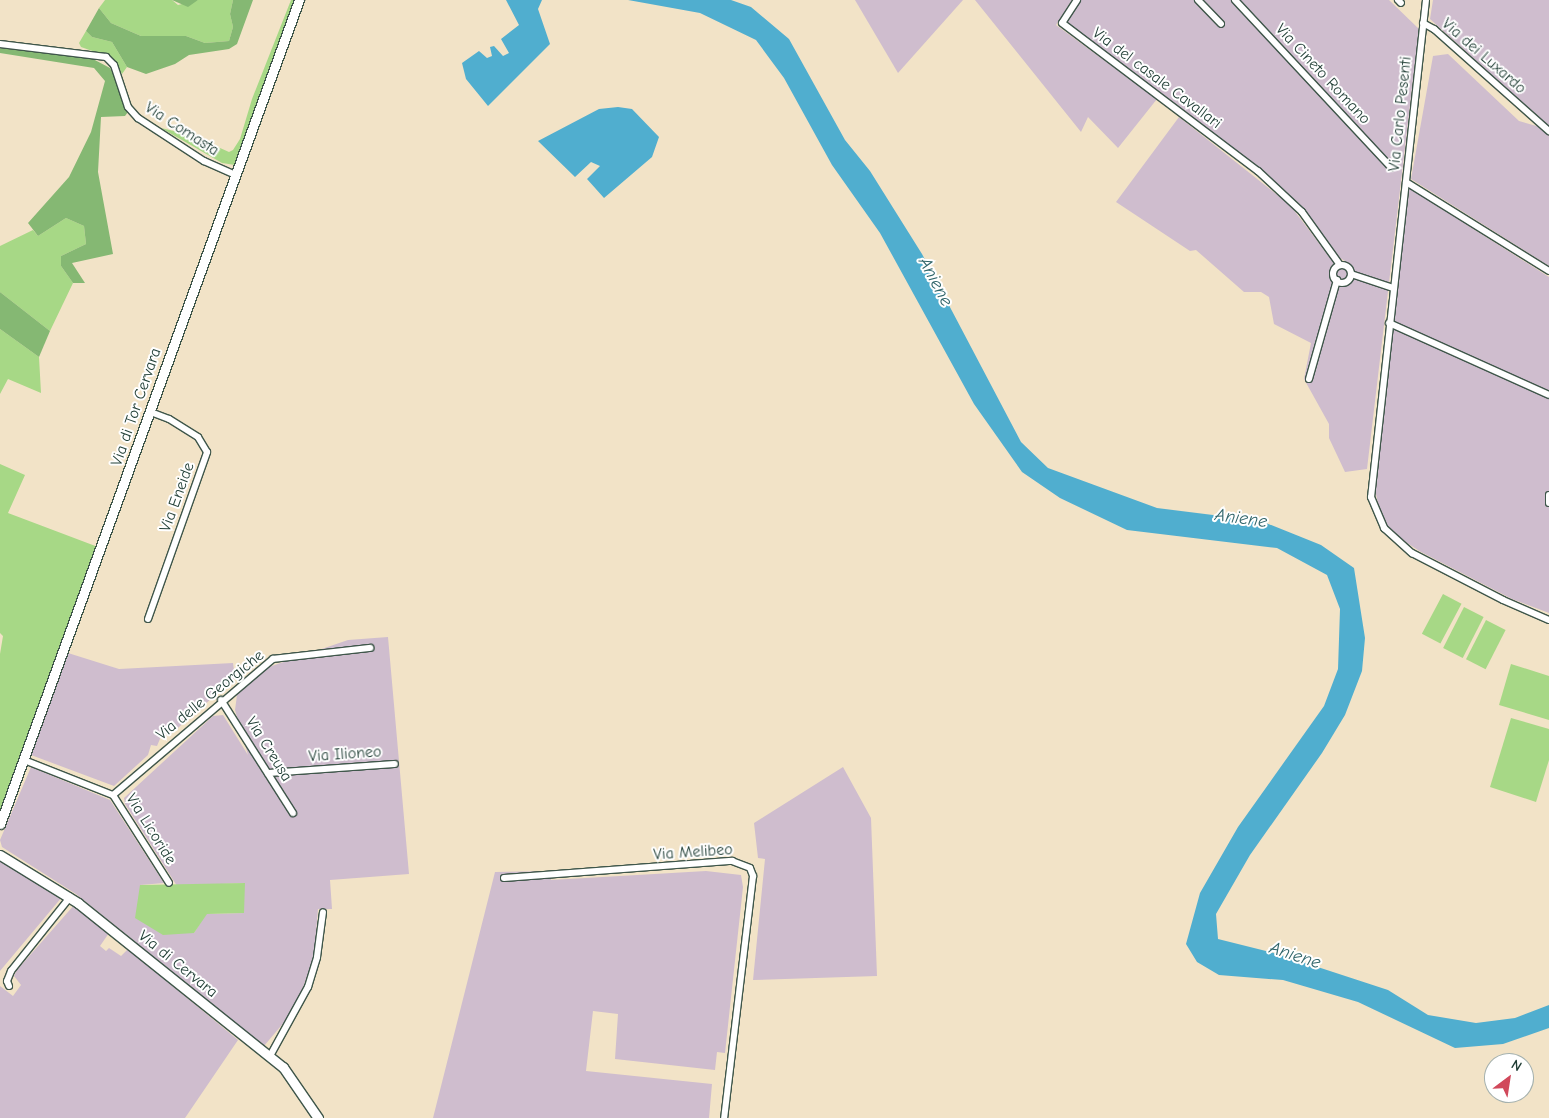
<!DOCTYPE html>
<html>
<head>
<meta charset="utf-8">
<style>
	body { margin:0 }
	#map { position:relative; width:1549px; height:1118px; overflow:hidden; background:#f2e3c7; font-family:"Comic Neue",sans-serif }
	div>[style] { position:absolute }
	.industrial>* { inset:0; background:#cfbdce }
	.green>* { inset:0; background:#a7d886; transform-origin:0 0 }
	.forest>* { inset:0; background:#85b873 }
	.water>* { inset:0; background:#50aecf }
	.roads { filter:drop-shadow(1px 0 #3f564a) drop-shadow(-1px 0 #3f564a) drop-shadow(0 1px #3f564a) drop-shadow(0 -1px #3f564a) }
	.minor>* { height:6px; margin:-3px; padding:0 3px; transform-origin:3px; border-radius:3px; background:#fff }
	.minor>.ring { margin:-3px; padding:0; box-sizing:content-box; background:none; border:6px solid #fff; border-radius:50% }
	.tertiary>* { height:9px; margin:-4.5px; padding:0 4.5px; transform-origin:4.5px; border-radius:4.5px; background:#fff }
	span { translate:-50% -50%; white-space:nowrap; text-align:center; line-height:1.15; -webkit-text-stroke:4px #fff; paint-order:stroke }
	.street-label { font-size:16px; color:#1f3d34 }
	.water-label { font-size:18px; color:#30656a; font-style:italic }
	.north { position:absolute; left:1484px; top:1053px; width:50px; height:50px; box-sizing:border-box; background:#fff; border:1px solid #a5b1ae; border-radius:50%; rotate:31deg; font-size:14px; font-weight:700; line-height:20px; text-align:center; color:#1f3d34 }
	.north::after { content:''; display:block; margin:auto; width:18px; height:22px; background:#d1495b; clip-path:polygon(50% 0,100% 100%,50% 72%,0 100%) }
</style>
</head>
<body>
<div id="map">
	<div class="industrial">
		<div style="clip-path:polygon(855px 0,963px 0,898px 73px)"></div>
		<div style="clip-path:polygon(975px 0,1072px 0,1056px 25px,1157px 99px,1118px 148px,1088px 117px,1081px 132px)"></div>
		<div style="clip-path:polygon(1081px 0,1389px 0,1419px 29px,1367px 469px,1345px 472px,1329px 438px,1329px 424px,1304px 379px,1311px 343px,1274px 324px,1269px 297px,1261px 292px,1244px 292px,1196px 250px,1190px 251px,1116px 202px,1179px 117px,1290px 205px,1334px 263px,1345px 261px,1335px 255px,1300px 205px,1266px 174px,1066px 22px)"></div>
		<div style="clip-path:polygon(1433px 0,1549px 0,1549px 127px,1430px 19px)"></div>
		<div style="clip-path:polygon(1448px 54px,1519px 121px,1540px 127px,1549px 136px,1549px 266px,1411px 179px,1433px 56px)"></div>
		<div style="clip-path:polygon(1409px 188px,1549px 277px,1549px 613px,1512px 599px,1421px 552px,1398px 537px,1386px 524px,1378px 504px,1374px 484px)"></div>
		<div style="clip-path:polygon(388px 637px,409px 874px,330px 880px,332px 909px,318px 909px,314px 957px,301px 993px,291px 1014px,264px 1046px,76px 894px,2px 847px,0 840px,31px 767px,110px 800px,164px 883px,140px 885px,194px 933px,206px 914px,244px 913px,244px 883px,177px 886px,125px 804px,124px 798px,213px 716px,223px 715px,248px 755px,235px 710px,237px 695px,266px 668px,348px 640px)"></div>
		<div style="clip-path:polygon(68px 653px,119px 669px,233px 663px,235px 678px,171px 734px,162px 734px,157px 746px,151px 745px,148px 755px,114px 786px,31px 755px)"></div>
		<div style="clip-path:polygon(843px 767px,871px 818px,877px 976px,753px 980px,765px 859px,758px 858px,754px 823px)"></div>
		<div style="clip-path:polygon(0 860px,62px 897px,0 971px)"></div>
		<div style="clip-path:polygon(550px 871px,551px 880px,706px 871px,741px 875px,743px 887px,725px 1053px,717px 1052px,715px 1070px,615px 1059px,618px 1014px,593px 1011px,586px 1071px,712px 1084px,709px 1118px,433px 1118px,495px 872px)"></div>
		<div style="clip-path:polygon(75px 904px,109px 933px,100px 946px,106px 951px,109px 948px,121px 956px,128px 949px,238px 1040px,185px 1118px,0 1118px,0 986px,13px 996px,21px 985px,14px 976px,17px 970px)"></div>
	</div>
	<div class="green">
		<div style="clip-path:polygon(105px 0,172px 0,178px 5px,198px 0,233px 0,230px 14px,233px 27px,229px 41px,205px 43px,186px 36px,141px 36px,111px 23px,99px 8px)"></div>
		<div style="clip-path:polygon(291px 0,297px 0,235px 165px,222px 163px,161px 128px,191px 135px,229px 152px,233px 150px,240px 139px,252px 99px)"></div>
		<div style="clip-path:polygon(86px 31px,92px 37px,112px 42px,127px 67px,122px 74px,112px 58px,81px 47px,79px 43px)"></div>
		<div style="clip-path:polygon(66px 218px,84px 226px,86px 244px,61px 256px,61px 266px,73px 283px,50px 331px,0 292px,0 246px,33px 230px,38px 236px)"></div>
		<div style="clip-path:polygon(0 329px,39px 357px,41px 393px,8px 379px,0 394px)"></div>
		<div style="clip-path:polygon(0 464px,25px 475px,8px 513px,98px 547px,0 814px,0 654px,3px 636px,0 633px)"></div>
		<div style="left:1443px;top:594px;width:21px;height:45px;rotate:28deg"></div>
		<div style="left:1464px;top:607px;width:22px;height:46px;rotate:27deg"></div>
		<div style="left:1486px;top:620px;width:22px;height:44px;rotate:27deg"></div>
		<div style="clip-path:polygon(1511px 664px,1549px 676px,1549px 720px,1499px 705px)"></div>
		<div style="clip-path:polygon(1511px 718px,1549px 729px,1549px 760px,1536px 802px,1490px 787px)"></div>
		<div style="clip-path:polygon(245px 883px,244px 913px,207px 914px,194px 933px,163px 935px,135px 918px,140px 885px)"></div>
	</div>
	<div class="forest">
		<div style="clip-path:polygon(172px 0,198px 0,188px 7px)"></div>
		<div style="clip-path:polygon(233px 0,253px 0,237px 44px,229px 49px,189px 55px,175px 64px,146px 74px,127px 67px,112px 42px,92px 37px,86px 31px,99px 8px,111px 23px,141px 36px,186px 36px,205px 43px,229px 41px,233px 27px,230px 14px)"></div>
		<div style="clip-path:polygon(0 48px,93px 59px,110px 68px,117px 81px,128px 112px,125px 116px,101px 117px,98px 172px,113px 254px,72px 263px,85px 283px,73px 283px,61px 266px,61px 256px,86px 244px,84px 226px,66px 218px,38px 236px,28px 223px,69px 177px,91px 132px,105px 81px,94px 68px,0 53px)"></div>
		<div style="clip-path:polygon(0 292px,50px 331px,39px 357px,0 329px)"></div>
	</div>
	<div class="water">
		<div style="clip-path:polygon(506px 0,542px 0,538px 9px,550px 44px,488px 106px,466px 79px,462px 63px,479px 51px,487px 58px,492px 56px,490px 47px,494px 46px,503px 56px,509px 53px,501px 39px,519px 25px)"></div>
		<div style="clip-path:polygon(628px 0,731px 0,751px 7px,789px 39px,845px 140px,870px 171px,922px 254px,1021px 442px,1048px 468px,1157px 508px,1261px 521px,1321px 545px,1354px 568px,1365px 638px,1362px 671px,1345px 715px,1322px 753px,1250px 855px,1216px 914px,1218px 939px,1278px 954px,1388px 990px,1428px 1015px,1476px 1023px,1515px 1018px,1549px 1005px,1549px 1028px,1503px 1044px,1455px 1048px,1358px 1002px,1283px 980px,1219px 975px,1197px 962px,1186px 944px,1200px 893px,1238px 827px,1324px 706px,1338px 669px,1340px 609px,1327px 575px,1277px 548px,1127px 530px,1060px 498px,1022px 472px,974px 404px,880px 233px,832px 165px,784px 78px,756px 40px,700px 13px)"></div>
		<div style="clip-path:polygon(618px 107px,632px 109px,659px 137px,652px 157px,604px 198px,587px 179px,600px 166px,591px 162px,575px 177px,538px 141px,599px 109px)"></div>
	</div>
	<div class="roads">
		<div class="minor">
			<div style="left:1077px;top:0;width:27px;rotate:123deg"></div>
			<div style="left:1062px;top:23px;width:246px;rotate:37.1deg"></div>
			<div style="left:1258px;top:171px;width:60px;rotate:43deg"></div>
			<div style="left:1302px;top:212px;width:65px;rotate:54.4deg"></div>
			<div style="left:1198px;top:0;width:33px;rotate:46deg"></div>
			<div style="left:1235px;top:0;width:229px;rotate:47deg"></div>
			<div style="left:1398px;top:0;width:4px;rotate:45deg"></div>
			<div style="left:1426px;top:0;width:500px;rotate:96.31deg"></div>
			<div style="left:1371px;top:497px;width:34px;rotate:67deg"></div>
			<div style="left:1384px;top:528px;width:38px;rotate:42deg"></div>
			<div style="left:1412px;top:553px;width:102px;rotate:27.3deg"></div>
			<div style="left:1503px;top:600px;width:50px;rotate:23.5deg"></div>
			<div style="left:1423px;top:23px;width:13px;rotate:29deg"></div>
			<div style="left:1434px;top:29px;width:154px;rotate:41.6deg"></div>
			<div style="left:0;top:44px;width:107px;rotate:7deg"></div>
			<div style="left:106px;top:57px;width:11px;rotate:45deg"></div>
			<div style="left:114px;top:65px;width:44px;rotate:71.6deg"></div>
			<div style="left:128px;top:107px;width:15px;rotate:48deg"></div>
			<div style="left:138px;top:118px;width:79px;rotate:33.1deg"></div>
			<div style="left:204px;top:161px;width:34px;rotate:24deg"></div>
			<div style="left:1406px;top:182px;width:168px;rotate:31.9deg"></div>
			<div class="ring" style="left:1333px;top:265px;width:12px;height:12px"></div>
			<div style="left:1351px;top:274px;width:44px;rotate:18.4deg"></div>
			<div style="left:1389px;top:323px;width:175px;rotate:24.2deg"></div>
			<div style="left:1309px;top:379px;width:103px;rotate:-74.2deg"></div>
			<div style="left:1549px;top:495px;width:8px;rotate:90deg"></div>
			<div style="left:148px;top:619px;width:177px;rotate:-70.5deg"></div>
			<div style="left:207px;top:452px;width:17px;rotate:-121deg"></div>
			<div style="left:198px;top:437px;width:34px;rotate:-148deg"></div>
			<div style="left:169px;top:419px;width:19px;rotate:-159deg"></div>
			<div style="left:221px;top:700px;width:134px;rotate:57.5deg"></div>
			<div style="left:24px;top:760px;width:96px;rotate:21.5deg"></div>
			<div style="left:113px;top:795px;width:104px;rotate:57.5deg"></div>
			<div style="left:268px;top:773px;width:127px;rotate:-4.1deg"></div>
			<div style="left:113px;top:795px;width:210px;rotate:-40.4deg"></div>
			<div style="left:273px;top:659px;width:98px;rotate:-6.5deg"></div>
			<div style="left:504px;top:878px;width:229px;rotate:-4.3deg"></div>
			<div style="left:732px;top:861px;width:19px;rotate:21deg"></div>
			<div style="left:750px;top:868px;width:9px;rotate:69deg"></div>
			<div style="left:753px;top:876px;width:244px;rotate:96.8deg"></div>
			<div style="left:9px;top:986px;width:5px;rotate:-112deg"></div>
			<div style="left:7px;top:981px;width:11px;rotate:-68deg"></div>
			<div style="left:11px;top:971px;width:95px;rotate:-51.4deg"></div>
			<div style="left:270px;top:1056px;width:79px;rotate:-61.2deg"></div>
			<div style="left:308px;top:987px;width:31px;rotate:-73deg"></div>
			<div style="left:317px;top:957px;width:45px;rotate:-82.4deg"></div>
		</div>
		<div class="tertiary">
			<div style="left:0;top:824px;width:877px;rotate:-70.06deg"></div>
			<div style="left:0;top:855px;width:92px;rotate:31.6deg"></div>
			<div style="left:78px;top:903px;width:263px;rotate:38.7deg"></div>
			<div style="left:283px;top:1067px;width:62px;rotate:55.5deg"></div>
		</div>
	</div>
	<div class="street-label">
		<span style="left:1484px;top:56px;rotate:41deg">Via dei Luxardo</span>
		<span style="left:1323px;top:74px;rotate:47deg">Via Cineto Romano</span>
		<span style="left:1157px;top:78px;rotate:37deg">Via del casale Cavallari</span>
		<span style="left:1400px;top:114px;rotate:-84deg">Via Carlo Pesenti</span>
		<span style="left:182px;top:129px;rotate:33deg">Via Comasta</span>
		<span style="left:136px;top:407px;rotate:-71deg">Via di Tor Cervara</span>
		<span style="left:177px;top:497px;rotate:-70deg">Via Eneide</span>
		<span style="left:210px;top:695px;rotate:-39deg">Via delle Georgiche</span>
		<span style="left:269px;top:749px;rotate:58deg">Via Creusa</span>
		<span style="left:345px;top:754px;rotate:-4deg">Via Ilioneo</span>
		<span style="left:151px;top:829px;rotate:58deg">Via Licoride</span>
		<span style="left:693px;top:852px;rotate:-4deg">Via Melibeo</span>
		<span style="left:178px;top:964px;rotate:39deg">Via di Cervara</span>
	</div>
	<div class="water-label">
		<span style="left:935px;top:282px;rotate:62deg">Aniene</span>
		<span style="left:1241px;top:519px;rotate:8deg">Aniene</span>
		<span style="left:1295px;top:956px;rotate:18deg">Aniene</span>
	</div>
	<div class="north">N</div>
</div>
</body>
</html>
